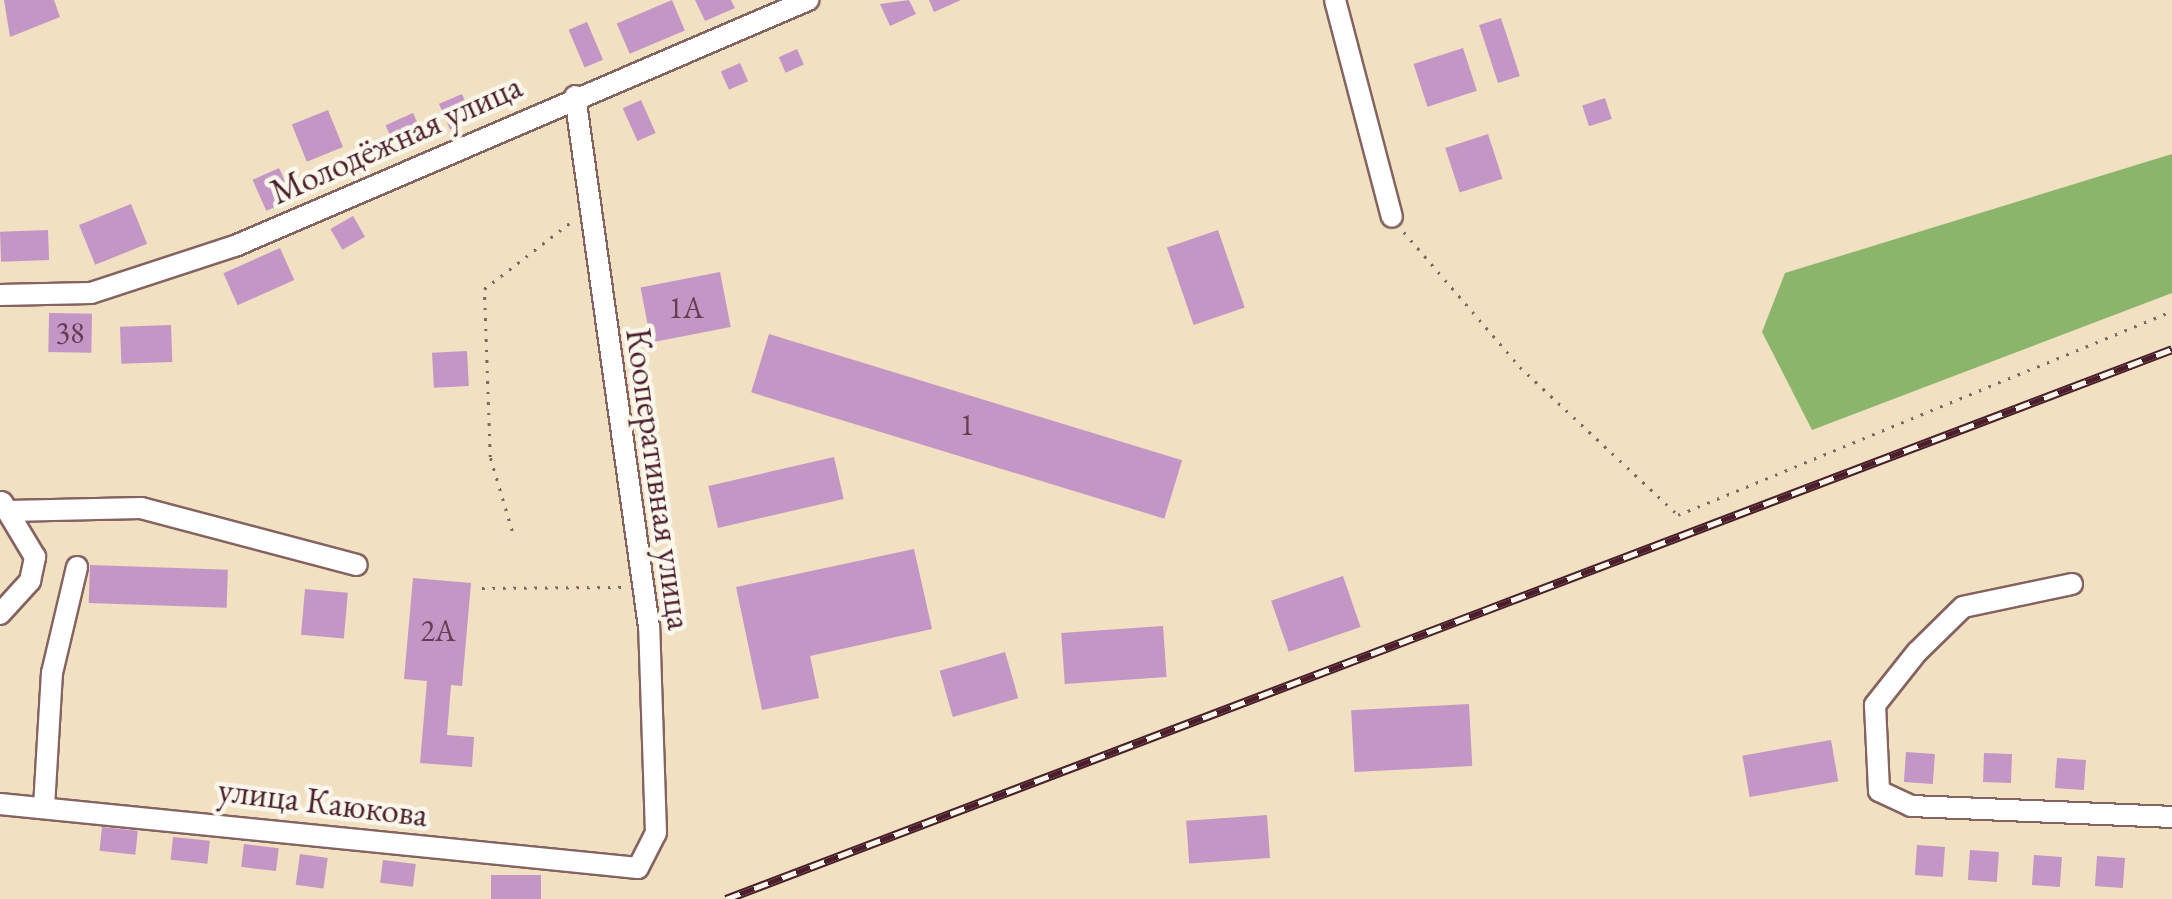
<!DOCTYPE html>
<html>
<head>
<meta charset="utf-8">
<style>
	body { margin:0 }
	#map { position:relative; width:2172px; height:899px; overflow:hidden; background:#f1e0c1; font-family:"EB Garamond",serif }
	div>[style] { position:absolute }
	.forest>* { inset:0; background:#8cb56c }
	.building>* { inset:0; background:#c396c6; transform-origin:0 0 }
	.path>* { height:2.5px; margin-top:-1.25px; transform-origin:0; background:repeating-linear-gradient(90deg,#846360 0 2.5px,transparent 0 10.5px) }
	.roads { filter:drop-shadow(2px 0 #846360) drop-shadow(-2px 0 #846360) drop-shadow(0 2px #846360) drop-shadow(0 -2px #846360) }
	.minor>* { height:20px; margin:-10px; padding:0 10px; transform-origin:10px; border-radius:10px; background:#fff }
	.rail>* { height:9px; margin-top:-4.5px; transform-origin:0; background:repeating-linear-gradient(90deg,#fbf7ec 0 15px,#4a1f2b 0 30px); box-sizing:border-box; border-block:2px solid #4a1f2b }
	span { translate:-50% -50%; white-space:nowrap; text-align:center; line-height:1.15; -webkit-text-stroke:9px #fbf7ec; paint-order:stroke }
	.number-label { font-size:30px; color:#683d52 }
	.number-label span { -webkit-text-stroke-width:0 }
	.street-label { font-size:35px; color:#4a1f2b }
</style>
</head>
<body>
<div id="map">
	<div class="forest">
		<div style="clip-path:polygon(2172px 154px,2172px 293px,1812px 430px,1762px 332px,1785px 273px)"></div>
	</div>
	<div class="building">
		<div style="clip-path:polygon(4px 0,54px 0,60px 17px,10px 37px)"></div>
		<div style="left:672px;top:0;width:33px;height:60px;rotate:67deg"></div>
		<div style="clip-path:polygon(695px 0,731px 0,735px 8px,705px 21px)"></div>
		<div style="clip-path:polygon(909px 0,916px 14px,890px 26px,880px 4px)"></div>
		<div style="clip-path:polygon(929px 0,961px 0,934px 12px)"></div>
		<div style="left:1501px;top:18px;width:61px;height:23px;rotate:72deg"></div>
		<div style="left:587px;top:22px;width:41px;height:20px;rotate:67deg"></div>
		<div style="left:1463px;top:48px;width:45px;height:52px;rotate:72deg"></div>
		<div style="left:797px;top:49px;width:17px;height:20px;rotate:66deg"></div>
		<div style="left:740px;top:63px;width:20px;height:21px;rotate:66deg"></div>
		<div style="left:462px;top:94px;width:28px;height:25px;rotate:67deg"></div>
		<div style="left:1605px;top:98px;width:22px;height:24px;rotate:72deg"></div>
		<div style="left:641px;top:100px;width:36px;height:20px;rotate:66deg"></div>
		<div style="left:328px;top:110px;width:40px;height:39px;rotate:68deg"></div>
		<div style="left:413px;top:113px;width:27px;height:30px;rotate:66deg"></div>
		<div style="left:1488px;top:134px;width:47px;height:45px;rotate:72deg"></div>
		<div style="left:279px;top:168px;width:34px;height:29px;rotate:66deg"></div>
		<div style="left:131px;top:204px;width:43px;height:56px;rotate:68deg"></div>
		<div style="left:353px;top:216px;width:24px;height:26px;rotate:60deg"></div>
		<div style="left:48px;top:230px;width:30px;height:48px;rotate:88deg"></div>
		<div style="left:1218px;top:230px;width:82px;height:54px;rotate:71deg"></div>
		<div style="left:280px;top:248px;width:35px;height:62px;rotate:66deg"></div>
		<div style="left:720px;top:272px;width:56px;height:81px;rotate:79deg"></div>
		<div style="left:49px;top:313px;width:43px;height:39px;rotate:1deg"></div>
		<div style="left:171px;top:325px;width:37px;height:51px;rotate:88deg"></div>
		<div style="left:769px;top:334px;width:432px;height:61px;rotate:17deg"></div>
		<div style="left:467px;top:351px;width:35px;height:35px;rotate:87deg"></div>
		<div style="left:834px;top:457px;width:43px;height:129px;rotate:77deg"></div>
		<div style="clip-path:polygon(914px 549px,932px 629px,810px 656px,819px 698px,762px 710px,736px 587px)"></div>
		<div style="left:90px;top:565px;width:138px;height:38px;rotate:2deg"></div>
		<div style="left:1343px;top:576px;width:54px;height:76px;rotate:71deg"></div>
		<div style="clip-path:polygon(413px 578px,471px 583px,462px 686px,451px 685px,447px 735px,474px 737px,472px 767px,420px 763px,427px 681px,404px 679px)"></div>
		<div style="left:305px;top:589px;width:43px;height:46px;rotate:5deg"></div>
		<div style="left:1163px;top:626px;width:51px;height:102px;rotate:86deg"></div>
		<div style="left:1005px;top:652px;width:48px;height:68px;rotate:74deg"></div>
		<div style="left:1469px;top:704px;width:62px;height:118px;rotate:87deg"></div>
		<div style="left:1831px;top:740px;width:42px;height:90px;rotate:80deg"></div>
		<div style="left:1906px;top:752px;width:29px;height:30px;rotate:4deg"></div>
		<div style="left:1984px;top:753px;width:28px;height:29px;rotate:2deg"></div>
		<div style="left:2057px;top:758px;width:29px;height:30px;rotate:4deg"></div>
		<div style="left:1267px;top:815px;width:43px;height:81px;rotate:86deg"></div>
		<div style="left:102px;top:827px;width:36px;height:24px;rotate:6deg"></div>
		<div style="left:173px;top:837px;width:37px;height:23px;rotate:6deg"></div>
		<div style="left:244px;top:844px;width:35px;height:23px;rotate:7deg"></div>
		<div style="left:1917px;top:845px;width:28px;height:30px;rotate:4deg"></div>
		<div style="left:1970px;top:850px;width:29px;height:30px;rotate:4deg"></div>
		<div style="left:300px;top:854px;width:28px;height:31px;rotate:8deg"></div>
		<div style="left:2034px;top:855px;width:28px;height:30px;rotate:4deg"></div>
		<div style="left:2097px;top:856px;width:28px;height:30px;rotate:4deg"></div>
		<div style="left:383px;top:860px;width:33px;height:23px;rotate:7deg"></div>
		<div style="left:541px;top:875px;width:24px;height:50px;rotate:90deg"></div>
	</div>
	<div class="path">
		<div style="left:1404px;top:232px;width:178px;rotate:49.3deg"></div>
		<div style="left:1520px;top:367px;width:216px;rotate:43.1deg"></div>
		<div style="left:1678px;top:515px;width:534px;rotate:-22.44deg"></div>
		<div style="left:512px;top:531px;width:77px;rotate:-106.6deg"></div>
		<div style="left:490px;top:457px;width:168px;rotate:-92deg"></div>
		<div style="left:484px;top:289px;width:115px;rotate:-37.6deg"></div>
		<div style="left:482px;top:588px;width:140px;rotate:-0.4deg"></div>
	</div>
	<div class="roads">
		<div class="minor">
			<div style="left:1335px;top:0;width:224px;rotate:75.3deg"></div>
			<div style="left:0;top:295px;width:91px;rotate:-1.3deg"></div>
			<div style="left:91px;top:293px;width:151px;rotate:-18.1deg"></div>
			<div style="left:235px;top:246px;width:624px;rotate:-23.23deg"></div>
			<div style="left:8px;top:511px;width:133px;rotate:-1.3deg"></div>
			<div style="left:141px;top:508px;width:223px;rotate:14.8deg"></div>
			<div style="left:2072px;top:584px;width:111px;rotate:168.1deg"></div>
			<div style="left:1963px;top:607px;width:64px;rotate:135.6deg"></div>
			<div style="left:1917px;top:652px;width:68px;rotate:128.4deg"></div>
			<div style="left:1875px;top:705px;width:86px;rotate:87.3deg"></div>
			<div style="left:1879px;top:791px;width:35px;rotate:25deg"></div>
			<div style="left:1911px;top:806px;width:261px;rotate:2.4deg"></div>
			<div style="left:0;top:614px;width:45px;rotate:-47.7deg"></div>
			<div style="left:30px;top:581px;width:25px;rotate:-78deg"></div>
			<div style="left:35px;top:557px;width:64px;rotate:-121deg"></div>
			<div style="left:0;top:804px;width:641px;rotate:5.73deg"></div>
			<div style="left:638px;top:868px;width:39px;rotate:-63deg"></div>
			<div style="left:656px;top:833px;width:206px;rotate:-91.9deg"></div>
			<div style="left:649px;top:627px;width:536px;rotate:-97.93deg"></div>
			<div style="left:44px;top:807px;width:134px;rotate:-86.6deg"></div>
			<div style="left:52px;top:673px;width:109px;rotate:-76.7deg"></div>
		</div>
	</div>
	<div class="rail">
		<div style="left:726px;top:899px;width:1547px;rotate:-20.82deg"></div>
	</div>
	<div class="number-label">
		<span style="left:686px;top:308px">1А</span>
		<span style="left:70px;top:333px">38</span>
		<span style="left:967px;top:425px">1</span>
		<span style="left:438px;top:631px">2А</span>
	</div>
	<div class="street-label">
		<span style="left:396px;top:139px;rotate:-24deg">Молодёжная улица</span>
		<span style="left:659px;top:479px;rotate:82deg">Кооперативная улица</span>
		<span style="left:323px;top:802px;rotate:7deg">улица Каюкова</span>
	</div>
</div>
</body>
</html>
